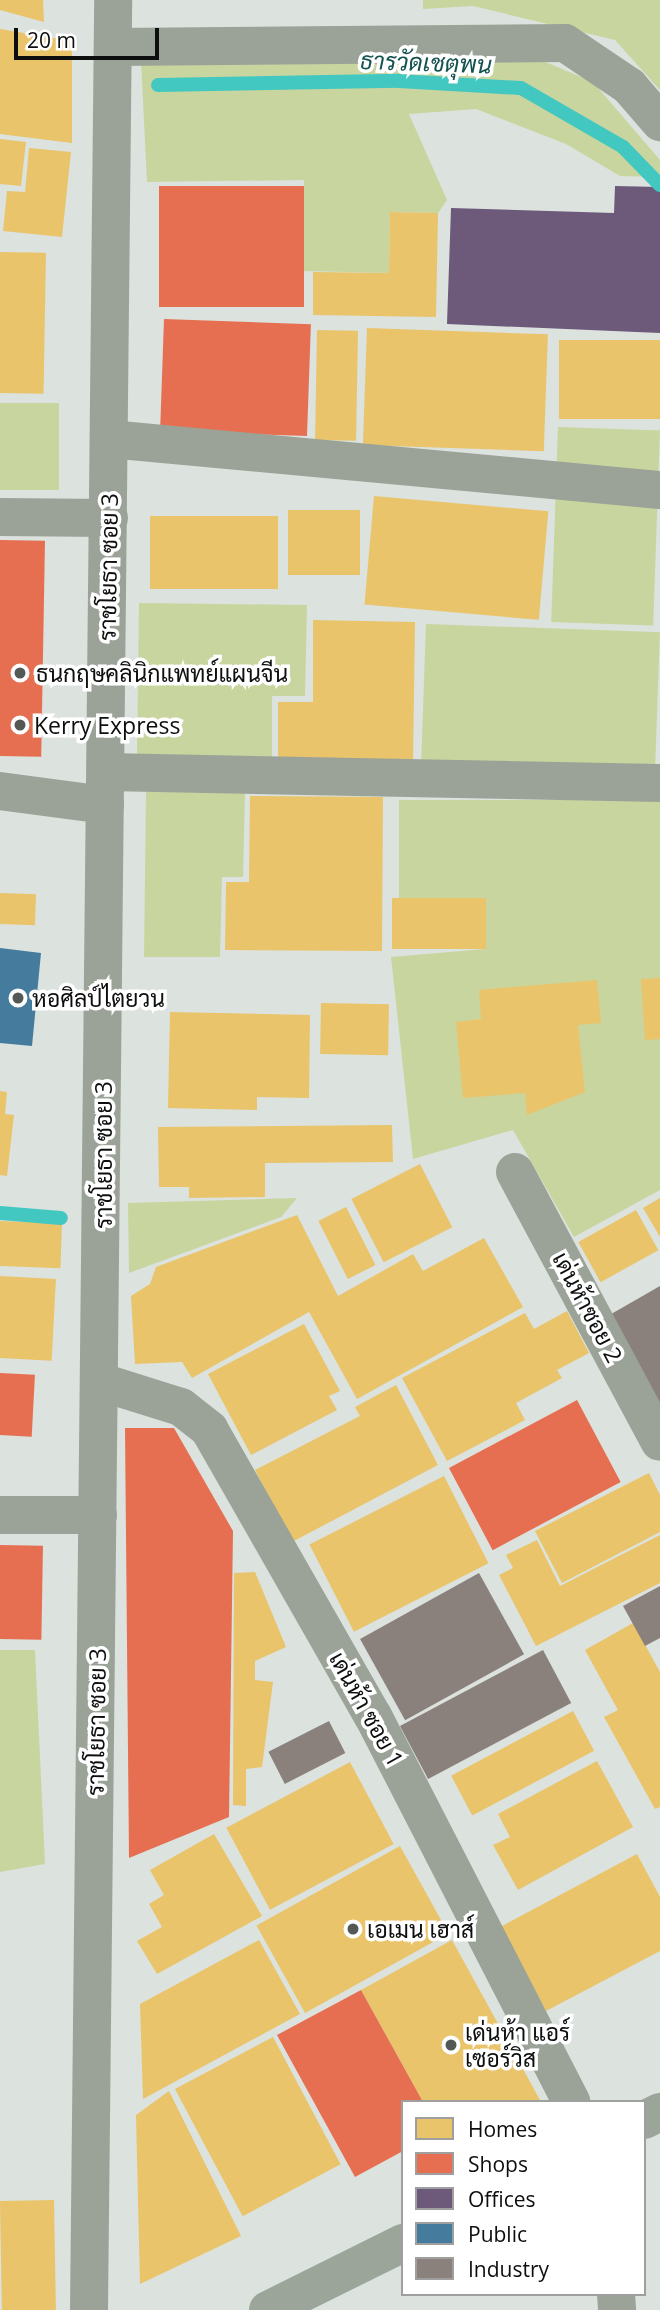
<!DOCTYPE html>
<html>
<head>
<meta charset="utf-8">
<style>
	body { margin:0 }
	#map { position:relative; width:660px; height:2310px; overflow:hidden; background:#dce2de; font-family:"Open Sans",Sarabun,sans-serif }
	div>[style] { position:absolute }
	.green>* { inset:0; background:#c9d59e; transform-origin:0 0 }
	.homes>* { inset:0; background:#e9c46a; transform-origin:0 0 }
	.shops>* { inset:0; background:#e76f51; transform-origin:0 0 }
	.offices>* { inset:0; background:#6d597a }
	.public>* { inset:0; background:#457b9d }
	.industry>* { inset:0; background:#8a817c; transform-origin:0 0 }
	.stream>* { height:14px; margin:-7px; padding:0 7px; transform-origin:7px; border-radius:7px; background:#43c8c1 }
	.minor>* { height:38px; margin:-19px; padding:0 19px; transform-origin:19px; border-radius:19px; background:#9ba398 }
	.major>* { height:38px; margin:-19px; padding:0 19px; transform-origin:19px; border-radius:19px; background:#9ca59a }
	.dots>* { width:19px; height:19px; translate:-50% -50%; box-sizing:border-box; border:4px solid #fff; border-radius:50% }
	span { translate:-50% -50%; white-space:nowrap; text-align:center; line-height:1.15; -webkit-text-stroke:7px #fff; paint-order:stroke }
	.street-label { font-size:23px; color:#0c0f0d }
	.poi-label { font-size:23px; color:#0c0f0d }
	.left { translate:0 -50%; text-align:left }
	.water-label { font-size:24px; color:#13534f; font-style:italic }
	.legend { position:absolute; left:401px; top:2100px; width:245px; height:196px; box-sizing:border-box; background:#fff; border:2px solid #9e9f9e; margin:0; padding:9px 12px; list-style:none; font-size:21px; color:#0c0f0d }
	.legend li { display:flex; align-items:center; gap:14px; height:35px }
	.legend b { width:35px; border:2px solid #9e9f9e }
	.scale { position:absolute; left:14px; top:28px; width:145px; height:32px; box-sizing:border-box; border:4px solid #0c0f0d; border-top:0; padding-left:9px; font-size:21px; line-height:24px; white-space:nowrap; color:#0c0f0d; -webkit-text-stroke:5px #fff; paint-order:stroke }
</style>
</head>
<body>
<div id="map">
	<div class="green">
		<div style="clip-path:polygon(423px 0,660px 0,660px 90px,615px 40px,473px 6px,423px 9px)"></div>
		<div style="clip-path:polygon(524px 53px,593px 82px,660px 160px,660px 177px,620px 176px,566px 144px,476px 109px,409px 114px,447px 200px,438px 213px,390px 212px,389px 273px,304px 271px,304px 180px,147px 182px,141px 60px)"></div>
		<div style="left:0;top:403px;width:59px;height:87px"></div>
		<div style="left:558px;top:427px;width:102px;height:195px;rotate:2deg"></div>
		<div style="clip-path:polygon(139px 603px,307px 605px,305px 696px,272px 696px,272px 760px,137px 758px)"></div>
		<div style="left:426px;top:624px;width:234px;height:142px;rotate:2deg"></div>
		<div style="clip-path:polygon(146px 791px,245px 792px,243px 877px,222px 877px,220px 957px,144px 957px)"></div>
		<div style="clip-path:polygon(399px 800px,660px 800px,660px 1190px,574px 1237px,513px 1130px,413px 1159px,391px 957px,485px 949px,485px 898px,399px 899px)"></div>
		<div style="clip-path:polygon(297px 1198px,281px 1217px,129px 1273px,128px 1203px)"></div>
		<div style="clip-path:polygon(0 1650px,35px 1650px,45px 1864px,0 1872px)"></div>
	</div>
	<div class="homes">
		<div style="clip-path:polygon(0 0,43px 0,44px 22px,0 10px)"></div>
		<div style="clip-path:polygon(0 29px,72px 41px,72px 143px,0 134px)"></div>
		<div style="clip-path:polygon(0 139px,26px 142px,21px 186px,0 184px)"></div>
		<div style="clip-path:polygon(29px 148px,71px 152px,62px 237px,3px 231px,7px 191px,25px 192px)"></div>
		<div style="clip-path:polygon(390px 212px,438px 213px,436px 317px,313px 315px,313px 272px,389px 273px)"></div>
		<div style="left:0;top:252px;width:46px;height:141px;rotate:1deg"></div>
		<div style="left:367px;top:328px;width:181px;height:117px;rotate:2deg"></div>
		<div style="left:317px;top:330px;width:41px;height:110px;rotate:1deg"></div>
		<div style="left:559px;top:340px;width:101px;height:79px"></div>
		<div style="left:374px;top:496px;width:175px;height:109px;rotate:5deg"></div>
		<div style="left:288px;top:510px;width:72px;height:65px"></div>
		<div style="left:150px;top:516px;width:128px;height:73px"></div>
		<div style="clip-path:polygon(313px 620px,415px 622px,413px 763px,278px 762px,278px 702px,313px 702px)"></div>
		<div style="clip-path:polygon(250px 796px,383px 797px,382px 951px,225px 950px,226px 882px,249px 882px)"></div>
		<div style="left:0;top:893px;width:36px;height:31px;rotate:2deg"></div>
		<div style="left:486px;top:898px;width:51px;height:94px;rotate:90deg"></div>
		<div style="clip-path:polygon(660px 978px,660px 1039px,645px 1040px,641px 979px)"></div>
		<div style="clip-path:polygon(597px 980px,601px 1023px,578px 1025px,585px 1092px,527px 1115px,525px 1093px,463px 1098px,456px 1022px,481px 1019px,479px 990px)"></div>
		<div style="left:321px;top:1003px;width:68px;height:51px;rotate:1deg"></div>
		<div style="clip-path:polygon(170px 1012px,310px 1015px,309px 1098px,257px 1097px,257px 1110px,168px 1108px)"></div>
		<div style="clip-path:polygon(0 1091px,7px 1092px,5px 1114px,14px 1115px,7px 1176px,0 1175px)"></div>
		<div style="clip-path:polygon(392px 1125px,393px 1162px,265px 1163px,265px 1197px,189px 1198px,189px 1187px,159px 1187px,158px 1127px)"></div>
		<div style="left:420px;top:1164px;width:71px;height:77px;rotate:63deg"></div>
		<div style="clip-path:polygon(660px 1198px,660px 1237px,643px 1208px)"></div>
		<div style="left:346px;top:1207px;width:65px;height:31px;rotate:63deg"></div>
		<div style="left:636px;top:1210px;width:46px;height:66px;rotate:61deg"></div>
		<div style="clip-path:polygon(297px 1215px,338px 1296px,413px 1254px,423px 1271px,484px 1238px,523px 1307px,357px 1399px,309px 1312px,192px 1378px,182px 1362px,135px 1364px,131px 1296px,150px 1284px,156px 1267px)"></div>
		<div style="left:0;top:1221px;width:62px;height:45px;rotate:2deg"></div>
		<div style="left:0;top:1276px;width:56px;height:82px;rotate:3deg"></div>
		<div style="clip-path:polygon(567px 1311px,589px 1353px,557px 1370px,562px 1378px,516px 1403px,525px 1420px,447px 1461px,402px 1378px,525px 1313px,534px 1329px)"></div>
		<div style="clip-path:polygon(304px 1324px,340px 1391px,329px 1396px,337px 1410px,251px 1455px,208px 1374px)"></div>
		<div style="clip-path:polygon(396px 1385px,438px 1465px,292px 1542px,255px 1470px,360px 1416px,355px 1407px)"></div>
		<div style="clip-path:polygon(649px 1473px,660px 1495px,660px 1532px,562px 1583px,535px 1531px)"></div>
		<div style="left:444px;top:1476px;width:98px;height:151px;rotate:63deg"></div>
		<div style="clip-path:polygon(660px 1535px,660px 1583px,536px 1646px,499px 1575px,513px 1568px,506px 1555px,537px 1540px,560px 1586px)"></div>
		<div style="clip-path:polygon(255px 1572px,286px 1647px,255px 1661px,255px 1680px,273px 1682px,262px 1767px,246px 1769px,246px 1806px,233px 1805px,234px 1573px)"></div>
		<div style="clip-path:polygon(633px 1623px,660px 1672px,660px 1807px,655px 1809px,604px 1717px,618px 1710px,585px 1650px)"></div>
		<div style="left:573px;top:1711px;width:45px;height:138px;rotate:62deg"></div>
		<div style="clip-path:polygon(597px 1761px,633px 1827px,518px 1890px,493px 1845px,510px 1837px,498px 1814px)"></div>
		<div style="left:350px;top:1762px;width:93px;height:140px;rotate:62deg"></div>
		<div style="clip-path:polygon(214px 1834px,262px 1916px,157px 1974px,137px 1941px,162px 1927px,149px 1904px,164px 1895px,150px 1870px)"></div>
		<div style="left:400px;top:1846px;width:100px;height:164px;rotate:61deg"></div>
		<div style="clip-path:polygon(637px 1854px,660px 1897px,660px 1951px,546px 2011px,500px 1927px)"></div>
		<div style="clip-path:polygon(259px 1940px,300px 2014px,143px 2099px,140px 2004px)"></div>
		<div style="clip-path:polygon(452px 1940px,540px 2100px,423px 2102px,361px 1990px)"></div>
		<div style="left:273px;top:2037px;width:144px;height:111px;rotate:62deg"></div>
		<div style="clip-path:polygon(169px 2091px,241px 2236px,140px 2284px,136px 2115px)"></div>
		<div style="left:54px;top:2200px;width:110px;height:54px;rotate:89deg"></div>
	</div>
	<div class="shops">
		<div style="left:159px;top:186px;width:145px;height:121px"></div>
		<div style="left:164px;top:319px;width:147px;height:112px;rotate:2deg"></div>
		<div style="left:0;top:540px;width:45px;height:216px;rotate:1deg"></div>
		<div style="left:0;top:1373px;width:35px;height:62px;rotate:3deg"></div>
		<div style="left:577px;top:1400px;width:93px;height:145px;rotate:62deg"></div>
		<div style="clip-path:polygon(125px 1428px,174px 1428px,233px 1531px,229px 1817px,129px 1858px)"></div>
		<div style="left:0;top:1545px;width:43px;height:94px;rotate:1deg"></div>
		<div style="clip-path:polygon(361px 1990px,423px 2102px,403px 2102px,403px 2151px,355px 2177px,277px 2035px)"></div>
	</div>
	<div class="offices">
		<div style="clip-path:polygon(615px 186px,660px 187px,660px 333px,447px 324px,451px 208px,614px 213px)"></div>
	</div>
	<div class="public">
		<div style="clip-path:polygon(0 948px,41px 953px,32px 1046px,0 1043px)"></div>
	</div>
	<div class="industry">
		<div style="clip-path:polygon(660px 1286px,660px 1422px,606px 1317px)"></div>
		<div style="left:479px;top:1573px;width:93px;height:136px;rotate:61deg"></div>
		<div style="clip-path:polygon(660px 1586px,660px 1638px,645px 1646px,623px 1606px)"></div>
		<div style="left:543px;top:1650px;width:60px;height:162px;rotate:62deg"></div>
		<div style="left:329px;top:1721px;width:36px;height:68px;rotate:63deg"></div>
	</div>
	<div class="stream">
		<div style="left:158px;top:85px;width:241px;rotate:-1deg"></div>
		<div style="left:399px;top:81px;width:122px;rotate:3.3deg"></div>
		<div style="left:521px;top:88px;width:118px;rotate:30deg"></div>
		<div style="left:623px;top:147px;width:53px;rotate:45.8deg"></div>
		<div style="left:0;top:1213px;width:61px;rotate:4.7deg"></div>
	</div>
	<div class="minor">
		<div style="left:113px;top:47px;width:452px;rotate:-0.5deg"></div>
		<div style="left:565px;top:43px;width:77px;rotate:33.9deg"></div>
		<div style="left:629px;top:86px;width:48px;rotate:49.3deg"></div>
		<div style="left:109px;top:439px;width:553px;rotate:5.29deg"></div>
		<div style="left:0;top:517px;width:109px;rotate:0.5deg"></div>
		<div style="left:106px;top:772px;width:554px;rotate:1.14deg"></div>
		<div style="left:0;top:791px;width:106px;rotate:7.6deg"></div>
		<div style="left:515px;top:1172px;width:306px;rotate:61.8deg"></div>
		<div style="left:101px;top:1382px;width:84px;rotate:17.4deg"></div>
		<div style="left:181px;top:1407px;width:36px;rotate:38deg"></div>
		<div style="left:209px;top:1429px;width:331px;rotate:60.3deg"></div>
		<div style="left:373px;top:1716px;width:434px;rotate:62.8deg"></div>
		<div style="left:0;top:1515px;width:98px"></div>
		<div style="left:616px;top:2294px;width:16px;rotate:86deg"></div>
		<div style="left:89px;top:2310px;width:2310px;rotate:-89.4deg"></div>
	</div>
	<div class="major">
		<div style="left:644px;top:2120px;width:18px;rotate:-27deg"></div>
		<div style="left:268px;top:2310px;width:151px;rotate:-26.4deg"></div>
	</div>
	<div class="dots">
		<div style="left:20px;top:673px;background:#555956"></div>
		<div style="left:20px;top:725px;background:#555956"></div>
		<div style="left:18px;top:998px;background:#555956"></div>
		<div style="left:353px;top:1929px;background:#555956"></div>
		<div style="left:451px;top:2045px;background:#555956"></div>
	</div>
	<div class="street-label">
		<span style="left:108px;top:567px;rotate:-89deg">ราชโยธา ซอย 3</span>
		<span style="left:103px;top:1155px;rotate:-90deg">ราชโยธา ซอย 3</span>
		<span style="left:588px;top:1307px;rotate:62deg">เด่นห้าซอย 2</span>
		<span style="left:367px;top:1709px;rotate:61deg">เด่นห้า ซอย 1</span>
		<span style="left:96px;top:1722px;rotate:-89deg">ราชโยธา ซอย 3</span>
	</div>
	<div class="poi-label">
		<span class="left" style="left:36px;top:673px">ธนกฤษคลินิกแพทย์แผนจีน</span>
		<span class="left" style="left:34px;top:725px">Kerry Express</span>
		<span class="left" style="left:32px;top:998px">หอศิลป์ไตยวน</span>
		<span class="left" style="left:367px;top:1929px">เอเมน เฮาส์</span>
		<span class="left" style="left:465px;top:2045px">เด่นห้า แอร์<br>เซอร์วิส</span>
	</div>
	<div class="water-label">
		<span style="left:426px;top:62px;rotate:2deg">ธารวัดเชตุพน</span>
	</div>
	<ul class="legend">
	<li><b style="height:19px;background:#e9c46a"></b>Homes</li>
	<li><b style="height:19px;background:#e76f51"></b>Shops</li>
	<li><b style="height:19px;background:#6d597a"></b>Offices</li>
	<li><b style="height:19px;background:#457b9d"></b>Public</li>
	<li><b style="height:19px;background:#8a817c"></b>Industry</li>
	</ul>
	<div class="scale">20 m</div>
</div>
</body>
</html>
